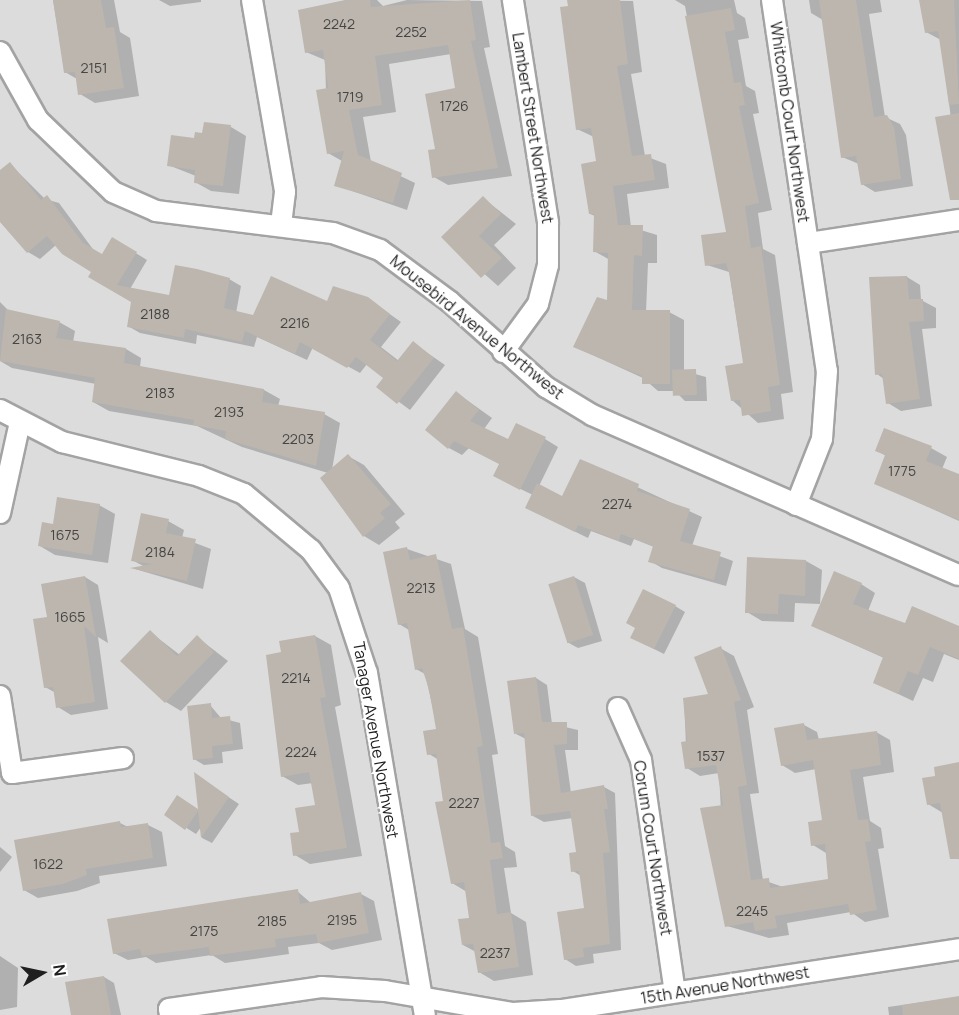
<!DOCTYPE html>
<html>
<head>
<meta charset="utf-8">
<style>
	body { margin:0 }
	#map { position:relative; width:959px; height:1015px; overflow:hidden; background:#efede5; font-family:Manrope,sans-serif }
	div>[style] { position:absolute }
	.residential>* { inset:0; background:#dddcdc; transform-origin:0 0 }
	.shadow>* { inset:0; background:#0003 }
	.building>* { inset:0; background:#bcb6af; transform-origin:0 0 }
	.roads { filter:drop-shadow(2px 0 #a3a3a3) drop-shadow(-2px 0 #a3a3a3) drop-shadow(0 2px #a3a3a3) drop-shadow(0 -2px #a3a3a3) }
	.minor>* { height:20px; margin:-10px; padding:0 10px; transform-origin:10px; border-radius:10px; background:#fff }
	span { translate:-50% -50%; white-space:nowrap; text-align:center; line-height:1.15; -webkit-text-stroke:4.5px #fff; paint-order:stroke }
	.number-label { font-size:14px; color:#464543 }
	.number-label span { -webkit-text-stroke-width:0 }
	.street-label { font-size:16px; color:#1f1f1f }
	.north { position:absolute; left:12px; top:943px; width:60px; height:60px; -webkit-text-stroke:4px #fff; paint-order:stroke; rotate:81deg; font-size:16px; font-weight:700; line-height:24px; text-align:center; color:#1f1f1f }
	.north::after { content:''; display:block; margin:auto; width:21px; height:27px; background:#1f1f1f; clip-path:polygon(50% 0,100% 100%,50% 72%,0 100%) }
</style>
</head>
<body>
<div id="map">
	<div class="residential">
		<div style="left:0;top:0;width:959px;height:1015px"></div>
	</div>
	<div class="shadow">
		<div style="clip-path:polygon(53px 0,114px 0,120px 32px,130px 38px,139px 96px,95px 103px,80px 94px,77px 79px,65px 72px)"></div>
		<div style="clip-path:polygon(159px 0,201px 0,201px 2px,170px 6px)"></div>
		<div style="clip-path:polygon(348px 0,377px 0,383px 6px,407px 0,482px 1px,490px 47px,484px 48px,512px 176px,448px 185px,434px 177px,457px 89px,451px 54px,389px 64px,396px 112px,363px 117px,371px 162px,415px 183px,407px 210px,335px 185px,342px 161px,328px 153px,325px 60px,306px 52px)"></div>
		<div style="clip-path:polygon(568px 0,633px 1px,642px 72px,631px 74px,645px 156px,666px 164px,669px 188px,627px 194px,631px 227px,657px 235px,657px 263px,648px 263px,646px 312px,669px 312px,684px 320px,684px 371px,706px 377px,707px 401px,685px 401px,675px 391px,658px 391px,643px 378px,575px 347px,608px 303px,610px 260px,594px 251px,595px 216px,590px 214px,598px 163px,594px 137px,577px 129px)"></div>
		<div style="clip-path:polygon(675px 0,734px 0,737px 13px,745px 18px,749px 38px,738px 40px,746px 86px,755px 91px,759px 113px,753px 114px,772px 210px,758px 213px,763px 249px,775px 255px,793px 392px,781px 394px,784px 419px,758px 423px,732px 400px,744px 365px,729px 272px,707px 265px,728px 233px,685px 6px)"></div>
		<div style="clip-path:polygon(809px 0,880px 0,882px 12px,869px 14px,885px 117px,900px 124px,906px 135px,913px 186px,875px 192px,862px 184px,859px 164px,842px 157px,823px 20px,811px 13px)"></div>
		<div style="clip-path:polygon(921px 0,959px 0,959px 182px,941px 40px,926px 32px)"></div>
		<div style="clip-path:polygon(231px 127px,246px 136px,239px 194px,211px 191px,195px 182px,196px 176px,168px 165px,204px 135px)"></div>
		<div style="clip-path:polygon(10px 164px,45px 199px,59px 203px,95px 252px,103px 256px,113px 239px,147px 260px,130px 289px,170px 297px,229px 279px,241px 286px,236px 313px,253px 316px,367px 298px,401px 322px,381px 347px,399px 361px,413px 343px,445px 365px,410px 410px,379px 387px,386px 378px,367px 364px,360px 373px,313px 347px,307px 360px,257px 337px,254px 347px,197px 335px,196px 344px,140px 333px,128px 326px,133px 302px,56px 245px,40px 259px,28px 252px,0 221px,0 172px)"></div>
		<div style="clip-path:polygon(483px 198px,516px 224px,494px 245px,516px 268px,498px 286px,443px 237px)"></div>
		<div style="clip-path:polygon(907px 277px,920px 285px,921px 300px,936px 308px,936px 328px,922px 329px,932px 406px,901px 411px,888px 403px,884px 379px,877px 374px)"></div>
		<div style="clip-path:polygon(0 302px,9px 311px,59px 322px,75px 331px,73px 342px,126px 349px,141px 358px,140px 367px,264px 390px,280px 399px,278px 406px,324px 414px,340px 423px,332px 470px,348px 456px,364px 465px,405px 514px,395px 522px,400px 528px,379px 545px,364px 536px,328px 473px,242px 447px,197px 426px,109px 411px,93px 402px,96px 384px,12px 368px,0 361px)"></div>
		<div style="clip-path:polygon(457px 393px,492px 418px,484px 429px,509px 441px,545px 439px,558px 447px,539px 486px,563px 498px,581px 461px,702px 517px,692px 546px,733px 561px,726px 586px,662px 568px,650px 561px,654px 547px,634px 539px,631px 546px,591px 531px,588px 538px,539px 514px,533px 495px,508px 483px,500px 464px,469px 448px,462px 455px,449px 448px)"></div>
		<div style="clip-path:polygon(931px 448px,947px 457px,942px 469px,959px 476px,959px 521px,875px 483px,886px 456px,877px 450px)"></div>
		<div style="clip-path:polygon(99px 505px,115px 514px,108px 563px,55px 555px,40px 546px,55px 525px)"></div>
		<div style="clip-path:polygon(168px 521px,184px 530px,182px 538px,211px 549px,203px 589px,135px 569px,145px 567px,132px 560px)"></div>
		<div style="clip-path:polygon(407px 549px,451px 564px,465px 629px,478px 637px,498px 754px,492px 755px,505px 846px,515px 852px,517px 867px,504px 868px,511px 913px,526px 922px,533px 975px,494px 981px,479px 972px,476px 952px,463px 945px,471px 919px,467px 892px,452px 883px,439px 760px,429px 754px,438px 730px,425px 674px,416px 669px,409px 630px,399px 624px)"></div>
		<div style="clip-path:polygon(806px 561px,822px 570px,820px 604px,795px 603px,794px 622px,762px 621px,747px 612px)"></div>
		<div style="clip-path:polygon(85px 577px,98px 585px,108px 643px,98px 637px,108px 709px,71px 715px,58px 707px,56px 693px,45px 687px)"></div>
		<div style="clip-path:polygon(574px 577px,585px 583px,602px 641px,578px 648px,567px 642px)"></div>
		<div style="clip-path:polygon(861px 584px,875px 593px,868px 611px,906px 625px,959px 627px,959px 660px,944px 654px,933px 682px,923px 678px,913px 701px,875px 683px,884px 658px,813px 626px)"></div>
		<div style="clip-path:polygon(675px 606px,685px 612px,664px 654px,642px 643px)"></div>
		<div style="clip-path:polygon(150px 632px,180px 655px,197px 637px,228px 661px,181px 711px,166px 702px)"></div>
		<div style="clip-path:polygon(315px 636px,331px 645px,341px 705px,335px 707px,362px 856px,310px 864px,295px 855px,316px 806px,313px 783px,298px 785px,282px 776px,283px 654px)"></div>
		<div style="clip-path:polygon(720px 648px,734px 656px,754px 707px,747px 710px,759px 793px,750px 794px,763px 880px,783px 887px,830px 880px,826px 853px,813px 845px,823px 821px,816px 769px,795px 773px,782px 765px,804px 725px,817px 732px,819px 740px,876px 732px,890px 740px,894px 772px,863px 777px,870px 821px,881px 828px,884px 848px,878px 849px,889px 917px,865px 922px,851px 912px,787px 923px,789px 935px,769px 938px,727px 926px,719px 773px,700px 776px,687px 768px,684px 699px,710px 695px)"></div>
		<div style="clip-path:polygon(536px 678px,547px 685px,552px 724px,578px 730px,578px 750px,565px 750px,571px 793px,604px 787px,615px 793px,621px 950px,593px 954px,594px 963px,576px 966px,565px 959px,585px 909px,581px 876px,573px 871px,577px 853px,573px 818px,544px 822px,533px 816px,526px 739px,516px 734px)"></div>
		<div style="clip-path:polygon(210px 705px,221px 718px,240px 723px,243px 749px,222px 752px,223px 763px,204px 765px,194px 759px)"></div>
		<div style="clip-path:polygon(959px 764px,959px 860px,943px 813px,928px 804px,937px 777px)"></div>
		<div style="clip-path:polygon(204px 781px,239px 804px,212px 843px,202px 838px,201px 827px,196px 834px,166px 815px,199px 811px)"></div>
		<div style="clip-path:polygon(120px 823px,128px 827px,148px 825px,162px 832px,167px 866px,99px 876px,100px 883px,77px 891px,38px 898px,24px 890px)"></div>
		<div style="clip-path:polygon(0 847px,12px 857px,0 872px)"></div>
		<div style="clip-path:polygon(297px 891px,311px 903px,361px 894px,374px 901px,382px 940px,332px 950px,319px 943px,288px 947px,289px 954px,225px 963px,212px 955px,156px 963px,146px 957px,128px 960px,114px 953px)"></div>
		<div style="clip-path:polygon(0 956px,18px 968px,17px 1007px,0 1010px)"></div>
		<div style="clip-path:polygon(104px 977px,114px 983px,121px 1015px,73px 1015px)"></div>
		<div style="clip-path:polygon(959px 997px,959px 1015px,889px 1015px,888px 1007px)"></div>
	</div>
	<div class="building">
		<div style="clip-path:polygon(53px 0,101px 0,106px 28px,114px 27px,124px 88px,78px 95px,75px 72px,64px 73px)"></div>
		<div style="clip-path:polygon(345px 0,370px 0,371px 7px,470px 0,476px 40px,471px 41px,498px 168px,432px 178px,428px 150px,435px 149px,425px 94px,455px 88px,448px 45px,375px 56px,382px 105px,349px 110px,358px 155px,402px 173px,393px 203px,334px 186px,344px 151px,327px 154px,316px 90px,328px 88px,323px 50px,305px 53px,298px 10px)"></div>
		<div style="clip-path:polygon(567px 0,620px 0,628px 64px,617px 66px,632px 156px,651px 154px,655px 180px,613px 186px,618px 225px,643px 225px,642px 256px,634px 255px,632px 310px,670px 310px,670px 384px,642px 384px,642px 376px,573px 347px,597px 297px,607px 300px,608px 253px,593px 252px,594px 214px,589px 214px,581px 164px,596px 161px,591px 128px,576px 130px,560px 7px,568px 6px)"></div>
		<div style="clip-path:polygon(819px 0,856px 0,874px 117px,887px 115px,894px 127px,901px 179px,861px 185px,856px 156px,841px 158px)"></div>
		<div style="clip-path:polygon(919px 0,954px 0,959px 104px,949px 105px,938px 31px,925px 33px)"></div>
		<div style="clip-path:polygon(731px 8px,735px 30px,725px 32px,734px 83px,741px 82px,745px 105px,739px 106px,759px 203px,745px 206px,751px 248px,761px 246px,780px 385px,768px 387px,771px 411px,742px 416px,740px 400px,731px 401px,725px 366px,743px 363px,730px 276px,726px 263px,705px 266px,701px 235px,726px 232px,685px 16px)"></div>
		<div style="clip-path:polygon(959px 113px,959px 200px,950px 200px,935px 117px)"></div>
		<div style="clip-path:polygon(204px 122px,231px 125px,223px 186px,194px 183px,195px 170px,167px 166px,171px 135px,194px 138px,195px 132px,202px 133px)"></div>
		<div style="clip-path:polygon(10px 162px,41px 200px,47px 195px,83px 243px,102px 254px,112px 237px,137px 252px,117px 285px,169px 295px,175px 265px,197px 269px,230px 278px,224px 308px,253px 315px,271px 276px,327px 301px,333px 286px,368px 297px,390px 314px,370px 340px,397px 361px,413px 341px,434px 358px,397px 404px,376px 387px,383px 378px,356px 357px,347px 368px,300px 342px,295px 354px,245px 331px,242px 342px,185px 329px,184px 338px,127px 327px,131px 302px,88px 277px,91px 272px,62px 254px,47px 236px,27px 253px,0 222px,0 170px)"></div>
		<div style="clip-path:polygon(483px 196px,501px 214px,479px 236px,502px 258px,481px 278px,441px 237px)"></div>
		<div style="clip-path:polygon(907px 276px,909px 299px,923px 299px,924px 321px,909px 322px,920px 399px,886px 404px,882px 374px,875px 375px,869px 277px)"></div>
		<div style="clip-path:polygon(6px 309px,60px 321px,56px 338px,126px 348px,124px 363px,264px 389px,262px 402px,325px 412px,316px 466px,225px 439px,226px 431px,193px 425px,194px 420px,92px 402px,95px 378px,0 361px)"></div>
		<div style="left:696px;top:369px;width:26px;height:24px;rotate:88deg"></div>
		<div style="clip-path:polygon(456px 391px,479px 410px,470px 421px,508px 439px,516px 423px,546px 437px,520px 490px,493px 476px,499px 464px,454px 441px,448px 449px,425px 430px)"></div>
		<div style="clip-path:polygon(884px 428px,932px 446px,926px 461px,959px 474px,959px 520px,874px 484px,885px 455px,875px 451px)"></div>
		<div style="clip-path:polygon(348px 454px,391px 504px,380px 513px,385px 518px,363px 537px,320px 478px)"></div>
		<div style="clip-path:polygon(580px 459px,639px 484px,637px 491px,690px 509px,680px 541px,721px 552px,714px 580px,648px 562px,653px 546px,621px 534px,619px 541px,578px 525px,575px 532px,525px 508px,537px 483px,562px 496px)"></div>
		<div style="clip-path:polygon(57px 497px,100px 504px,92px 555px,38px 546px,42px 522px,53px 524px)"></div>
		<div style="clip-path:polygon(141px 513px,169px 519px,166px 533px,196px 539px,187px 581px,130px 568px,152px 564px,131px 561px)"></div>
		<div style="clip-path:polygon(407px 547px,410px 560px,436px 554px,452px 629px,463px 627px,483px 746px,477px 747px,491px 843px,500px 842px,503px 858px,490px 860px,497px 914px,511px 912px,519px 967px,478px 973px,473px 944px,462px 945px,458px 919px,469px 918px,464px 882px,451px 884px,435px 802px,443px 801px,436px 754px,427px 755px,423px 731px,436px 729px,429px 689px,422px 668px,415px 670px,407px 623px,398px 625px,383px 552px)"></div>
		<div style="clip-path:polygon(747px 557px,806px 560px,805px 596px,779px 594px,778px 614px,745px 613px)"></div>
		<div style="clip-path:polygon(834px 571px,862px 583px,853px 604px,905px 623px,912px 606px,959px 626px,959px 659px,930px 647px,918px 675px,908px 671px,898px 694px,873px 683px,883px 657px,811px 626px)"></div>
		<div style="clip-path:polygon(85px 576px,96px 637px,84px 626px,95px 702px,56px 708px,53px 687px,44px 688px,33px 619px,47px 617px,41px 584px)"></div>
		<div style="left:574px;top:576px;width:62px;height:27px;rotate:72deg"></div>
		<div style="clip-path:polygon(643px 589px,676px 605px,654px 649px,630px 638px,635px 628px,626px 623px)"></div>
		<div style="clip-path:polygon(150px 630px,177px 656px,197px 635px,214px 652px,165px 703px,120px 661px)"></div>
		<div style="clip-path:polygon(315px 635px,326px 697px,320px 698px,347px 848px,293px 856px,290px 833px,299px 832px,295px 808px,315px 805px,309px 772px,281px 777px,266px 655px,281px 652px,279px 641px)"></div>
		<div style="clip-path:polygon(721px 646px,741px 700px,734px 702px,747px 785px,738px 787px,751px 880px,769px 878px,770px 888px,828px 879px,825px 844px,811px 846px,808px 822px,822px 820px,813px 760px,781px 766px,774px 728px,804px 723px,807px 740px,877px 731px,881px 765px,850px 770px,858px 820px,868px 819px,871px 841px,865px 842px,877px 910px,850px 915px,848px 904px,775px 916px,777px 928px,755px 931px,753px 922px,725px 927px,700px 808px,723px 805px,716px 765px,685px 769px,681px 742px,687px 741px,683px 698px,708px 694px,694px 657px)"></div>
		<div style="clip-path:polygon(536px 677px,542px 722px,567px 722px,567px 744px,554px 745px,561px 793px,604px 785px,608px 809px,604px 809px,610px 852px,603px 853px,610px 944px,583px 948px,584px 957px,564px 960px,557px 912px,584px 908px,579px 871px,571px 872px,569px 853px,576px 852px,570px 811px,531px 816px,524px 733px,514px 734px,507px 681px)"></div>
		<div style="clip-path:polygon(211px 703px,212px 718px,230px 716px,233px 744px,212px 746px,213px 758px,193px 760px,187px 706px)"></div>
		<div style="clip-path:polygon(959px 762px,959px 859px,950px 859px,940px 803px,927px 805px,922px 778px,935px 776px,934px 767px)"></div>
		<div style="clip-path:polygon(194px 772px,229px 797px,201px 838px,198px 811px,185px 830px,164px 815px,177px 795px,198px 809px)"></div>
		<div style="clip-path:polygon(120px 821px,121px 827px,148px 823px,153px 858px,86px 869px,87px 875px,63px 884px,23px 891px,14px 840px)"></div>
		<div style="clip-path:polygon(298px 889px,300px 904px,361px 892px,369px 933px,318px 943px,316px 934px,275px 939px,276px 947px,210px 956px,209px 947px,142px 956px,140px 949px,113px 954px,107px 919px)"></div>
		<div style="clip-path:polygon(104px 976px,111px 1015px,71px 1015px,65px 982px)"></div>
		<div style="clip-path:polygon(959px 996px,959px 1015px,903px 1015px,902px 1005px)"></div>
	</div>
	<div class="roads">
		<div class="minor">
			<div style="left:252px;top:0;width:195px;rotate:80.2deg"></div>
			<div style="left:285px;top:192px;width:33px;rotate:97deg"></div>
			<div style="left:772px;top:0;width:375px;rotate:81.6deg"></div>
			<div style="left:827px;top:371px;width:68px;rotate:94.2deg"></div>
			<div style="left:822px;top:439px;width:71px;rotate:111.5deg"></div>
			<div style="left:0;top:52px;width:78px;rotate:60.8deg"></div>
			<div style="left:38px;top:120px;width:104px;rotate:43.8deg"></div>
			<div style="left:113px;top:192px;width:47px;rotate:23.8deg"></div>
			<div style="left:156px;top:211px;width:178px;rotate:7.1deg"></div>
			<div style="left:333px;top:233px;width:50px;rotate:19.9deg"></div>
			<div style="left:380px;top:250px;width:86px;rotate:36.5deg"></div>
			<div style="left:449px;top:301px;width:130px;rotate:41.6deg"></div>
			<div style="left:546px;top:387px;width:54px;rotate:31.3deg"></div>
			<div style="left:592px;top:415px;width:400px;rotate:23.6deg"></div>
			<div style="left:808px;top:243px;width:153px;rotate:-8.7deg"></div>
			<div style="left:503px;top:352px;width:59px;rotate:-53.9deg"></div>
			<div style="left:538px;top:304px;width:40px;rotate:-75.6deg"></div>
			<div style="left:548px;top:265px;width:43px;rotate:-90deg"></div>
			<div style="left:548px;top:222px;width:225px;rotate:-99deg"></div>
			<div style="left:0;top:410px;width:70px;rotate:27.3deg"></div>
			<div style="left:62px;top:442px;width:141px;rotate:13.9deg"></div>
			<div style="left:199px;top:476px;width:48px;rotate:21.8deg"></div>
			<div style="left:244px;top:494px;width:87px;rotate:39.9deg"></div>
			<div style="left:311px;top:550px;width:47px;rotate:53.6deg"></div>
			<div style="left:339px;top:588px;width:89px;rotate:71.8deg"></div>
			<div style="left:367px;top:673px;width:347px;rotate:80.4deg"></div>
			<div style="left:0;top:513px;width:93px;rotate:-77.6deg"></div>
			<div style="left:0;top:696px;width:78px;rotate:81.1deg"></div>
			<div style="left:12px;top:773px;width:112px;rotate:-7.7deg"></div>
			<div style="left:618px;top:708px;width:57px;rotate:66.1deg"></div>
			<div style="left:641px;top:760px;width:234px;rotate:81.7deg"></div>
			<div style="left:170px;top:1015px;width:6px;rotate:-99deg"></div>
			<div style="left:169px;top:1009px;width:154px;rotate:-8.2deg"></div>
			<div style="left:321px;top:987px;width:64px;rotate:3.6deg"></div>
			<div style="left:385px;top:991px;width:130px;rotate:9.8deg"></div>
			<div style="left:513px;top:1013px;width:48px;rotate:-3.6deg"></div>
			<div style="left:561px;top:1010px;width:403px;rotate:-8.7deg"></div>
		</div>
	</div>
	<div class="number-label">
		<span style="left:339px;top:24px">2242</span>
		<span style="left:411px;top:32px">2252</span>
		<span style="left:94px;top:68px">2151</span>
		<span style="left:350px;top:97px">1719</span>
		<span style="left:454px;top:106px">1726</span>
		<span style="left:155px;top:314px">2188</span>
		<span style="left:295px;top:323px">2216</span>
		<span style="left:27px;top:339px">2163</span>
		<span style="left:160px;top:393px">2183</span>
		<span style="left:229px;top:412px">2193</span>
		<span style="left:298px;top:439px">2203</span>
		<span style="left:902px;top:471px">1775</span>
		<span style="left:617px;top:504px">2274</span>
		<span style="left:65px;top:535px">1675</span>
		<span style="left:160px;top:552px">2184</span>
		<span style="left:421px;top:588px">2213</span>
		<span style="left:70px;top:617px">1665</span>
		<span style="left:296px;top:678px">2214</span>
		<span style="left:301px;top:752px">2224</span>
		<span style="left:711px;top:756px">1537</span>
		<span style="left:464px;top:803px">2227</span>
		<span style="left:48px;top:864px">1622</span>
		<span style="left:752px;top:911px">2245</span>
		<span style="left:342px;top:920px">2195</span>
		<span style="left:272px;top:921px">2185</span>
		<span style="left:204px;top:931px">2175</span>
		<span style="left:495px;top:953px">2237</span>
	</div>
	<div class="street-label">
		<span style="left:790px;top:122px;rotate:82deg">Whitcomb Court Northwest</span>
		<span style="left:533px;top:128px;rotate:81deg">Lambert Street Northwest</span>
		<span style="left:477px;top:327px;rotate:39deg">Mousebird Avenue Northwest</span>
		<span style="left:376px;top:740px;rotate:80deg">Tanager Avenue Northwest</span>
		<span style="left:653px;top:848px;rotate:81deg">Corum Court Northwest</span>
		<span style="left:725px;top:985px;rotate:-9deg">15th Avenue Northwest</span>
	</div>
	<div class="north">N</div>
</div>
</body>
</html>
